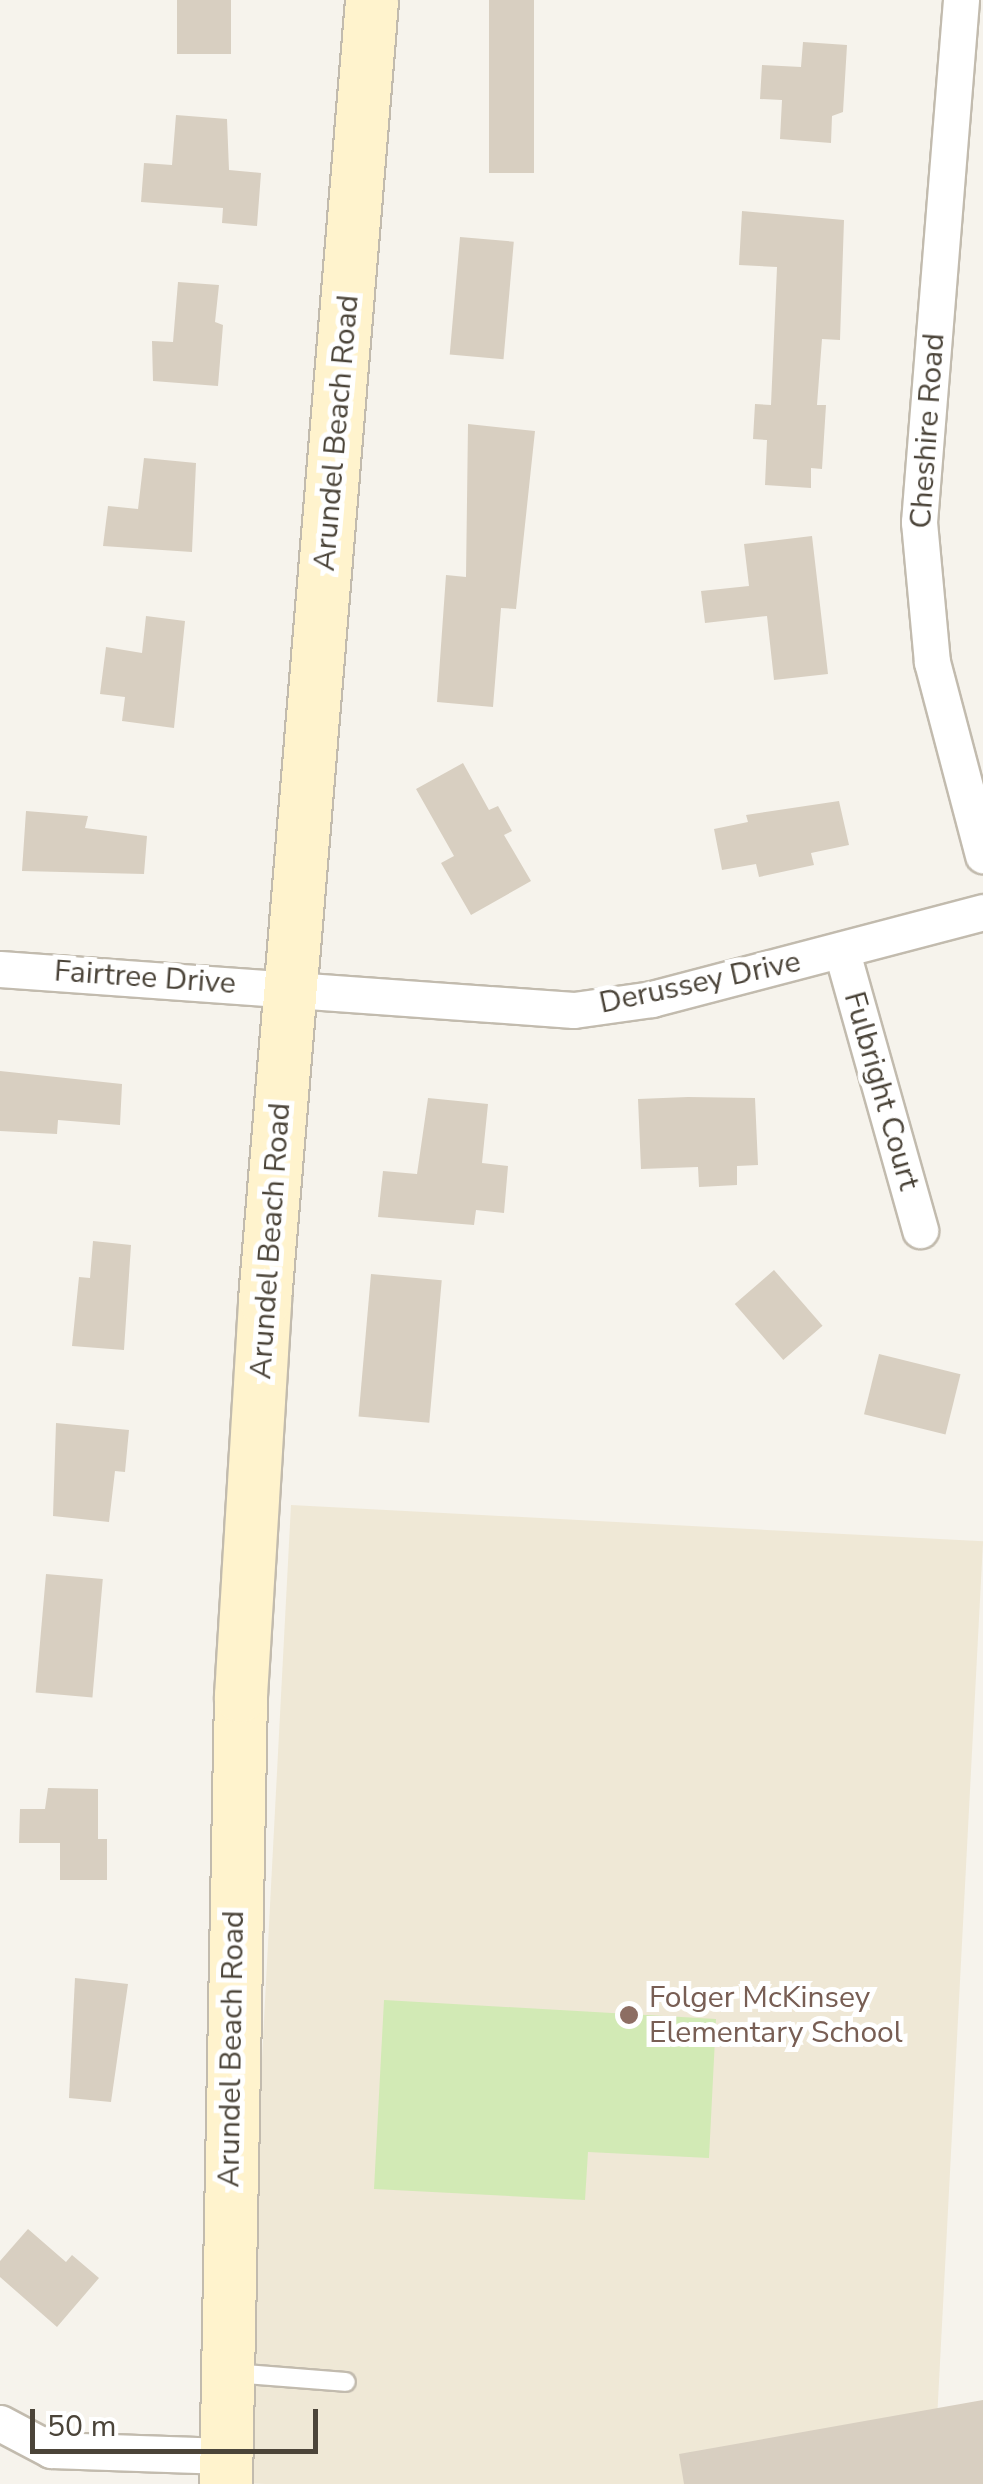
<!DOCTYPE html>
<html>
<head>
<meta charset="utf-8">
<style>
	body { margin:0 }
	#map { position:relative; width:983px; height:2484px; overflow:hidden; background:#f6f3ec; font-family:"Nunito Sans",sans-serif }
	div>[style] { position:absolute }
	.education>* { inset:0; background:#efe8d6; transform-origin:0 0 }
	.green>* { inset:0; background:#d2eab5 }
	.building>* { inset:0; background:#d8cfc1; transform-origin:0 0 }
	.roads { filter:drop-shadow(2px 0 #c2bbae) drop-shadow(-2px 0 #c2bbae) drop-shadow(0 2px #c2bbae) drop-shadow(0 -2px #c2bbae) }
	.lane>* { height:18px; margin:-9px; padding:0 9px; transform-origin:9px; border-radius:9px; background:#fff }
	.street>* { height:35px; margin:-17.5px; padding:0 17.5px; transform-origin:17.5px; border-radius:17.5px; background:#fff }
	.secondary>* { height:52px; margin:-26px; padding:0 26px; transform-origin:26px; border-radius:26px; background:#fff3cd }
	.dots>* { width:28px; height:28px; translate:-50% -50%; box-sizing:border-box; border:5px solid #fff; border-radius:50% }
	span { translate:-50% -50%; white-space:nowrap; text-align:center; line-height:1.15; -webkit-text-stroke:10px #fff; paint-order:stroke }
	.street-label { font-size:30px; color:#4b4439 }
	.education-label { font-size:30px; color:#785e54 }
	.left { translate:0 -50%; text-align:left }
	.scale { position:absolute; left:30px; top:2409px; width:288px; height:45px; box-sizing:border-box; border:5px solid #4b4439; border-top:0; padding-left:12px; font-size:30px; line-height:35px; white-space:nowrap; color:#4b4439; -webkit-text-stroke:8px #fff; paint-order:stroke }
</style>
</head>
<body>
<div id="map">
	<div class="education">
		<div style="left:291px;top:1505px;width:693px;height:979px;rotate:3deg"></div>
	</div>
	<div class="green">
		<div style="clip-path:polygon(384px 2000px,716px 2019px,709px 2158px,588px 2152px,585px 2200px,374px 2189px)"></div>
	</div>
	<div class="building">
		<div style="left:177px;top:0;width:54px;height:54px"></div>
		<div style="left:489px;top:0;width:45px;height:173px"></div>
		<div style="clip-path:polygon(803px 42px,847px 45px,843px 112px,832px 116px,831px 143px,780px 139px,782px 100px,760px 99px,762px 65px,801px 67px)"></div>
		<div style="clip-path:polygon(176px 115px,227px 119px,229px 170px,261px 173px,257px 226px,222px 223px,223px 208px,141px 202px,144px 163px,172px 165px)"></div>
		<div style="clip-path:polygon(742px 211px,844px 220px,840px 340px,822px 339px,817px 405px,826px 405px,822px 469px,811px 468px,811px 488px,765px 485px,767px 440px,753px 439px,755px 404px,771px 405px,777px 267px,739px 265px)"></div>
		<div style="left:460px;top:237px;width:54px;height:118px;rotate:5deg"></div>
		<div style="clip-path:polygon(178px 282px,219px 285px,215px 322px,223px 325px,218px 386px,153px 381px,152px 341px,173px 342px)"></div>
		<div style="clip-path:polygon(468px 424px,535px 431px,516px 609px,501px 608px,493px 707px,437px 702px,446px 575px,466px 577px)"></div>
		<div style="clip-path:polygon(144px 458px,196px 463px,192px 552px,103px 546px,108px 506px,138px 509px)"></div>
		<div style="clip-path:polygon(812px 536px,828px 674px,774px 680px,767px 616px,705px 623px,701px 591px,749px 586px,744px 544px)"></div>
		<div style="clip-path:polygon(146px 616px,185px 621px,174px 728px,122px 721px,125px 697px,100px 694px,106px 647px,142px 653px)"></div>
		<div style="clip-path:polygon(463px 763px,489px 810px,498px 806px,512px 831px,504px 835px,531px 881px,471px 915px,441px 863px,454px 856px,416px 789px)"></div>
		<div style="clip-path:polygon(839px 801px,849px 845px,811px 853px,814px 865px,759px 877px,756px 864px,722px 870px,714px 829px,748px 822px,746px 815px)"></div>
		<div style="clip-path:polygon(26px 811px,88px 816px,85px 828px,147px 836px,144px 874px,22px 871px)"></div>
		<div style="clip-path:polygon(0 1071px,122px 1084px,120px 1125px,58px 1120px,57px 1134px,0 1131px)"></div>
		<div style="clip-path:polygon(688px 1097px,755px 1098px,758px 1165px,737px 1166px,737px 1185px,699px 1187px,698px 1167px,641px 1169px,638px 1099px)"></div>
		<div style="clip-path:polygon(428px 1098px,488px 1104px,482px 1163px,508px 1166px,504px 1213px,476px 1210px,474px 1225px,378px 1217px,383px 1171px,417px 1174px)"></div>
		<div style="clip-path:polygon(93px 1241px,131px 1245px,124px 1350px,72px 1346px,79px 1277px,90px 1278px)"></div>
		<div style="left:774px;top:1270px;width:74px;height:52px;rotate:49deg"></div>
		<div style="left:371px;top:1274px;width:71px;height:143px;rotate:5deg"></div>
		<div style="left:879px;top:1354px;width:84px;height:62px;rotate:14deg"></div>
		<div style="clip-path:polygon(56px 1423px,129px 1430px,125px 1472px,115px 1471px,109px 1522px,53px 1516px)"></div>
		<div style="left:46px;top:1574px;width:57px;height:119px;rotate:5deg"></div>
		<div style="clip-path:polygon(48px 1788px,98px 1789px,98px 1839px,107px 1839px,107px 1880px,60px 1880px,60px 1843px,19px 1843px,20px 1809px,45px 1809px)"></div>
		<div style="clip-path:polygon(75px 1978px,128px 1984px,111px 2102px,69px 2098px)"></div>
		<div style="clip-path:polygon(28px 2229px,66px 2262px,72px 2255px,99px 2278px,57px 2327px,0 2277px,0 2261px)"></div>
		<div style="clip-path:polygon(983px 2400px,983px 2484px,684px 2484px,679px 2454px)"></div>
	</div>
	<div class="roads">
		<div class="lane">
			<div style="left:232px;top:2373px;width:114px;rotate:4.5deg"></div>
		</div>
		<div class="street">
			<div style="left:961px;top:0;width:524px;rotate:94.6deg"></div>
			<div style="left:919px;top:522px;width:141px;rotate:84.7deg"></div>
			<div style="left:932px;top:662px;width:200px;rotate:75.2deg"></div>
			<div style="left:842px;top:952px;width:289px;rotate:74.3deg"></div>
			<div style="left:0;top:969px;width:575px;rotate:4.09deg"></div>
			<div style="left:574px;top:1010px;width:79px;rotate:-8deg"></div>
			<div style="left:652px;top:999px;width:342px;rotate:-14.7deg"></div>
			<div style="left:0;top:2423px;width:58px;rotate:27.9deg"></div>
			<div style="left:51px;top:2450px;width:175px;rotate:2deg"></div>
		</div>
		<div class="secondary">
			<div style="left:226px;top:2484px;width:788px;rotate:-88.91deg"></div>
			<div style="left:241px;top:1696px;width:397px;rotate:-86.5deg"></div>
			<div style="left:265px;top:1300px;width:1304px;rotate:-85.29deg"></div>
		</div>
	</div>
	<div class="dots">
		<div style="left:629px;top:2015px;background:#8d6e63"></div>
	</div>
	<div class="street-label">
		<span style="left:928px;top:431px;rotate:-86deg">Cheshire Road</span>
		<span style="left:337px;top:433px;rotate:-85deg">Arundel Beach Road</span>
		<span style="left:145px;top:978px;rotate:4deg">Fairtree Drive</span>
		<span style="left:700px;top:983px;rotate:-12deg">Derussey Drive</span>
		<span style="left:881px;top:1091px;rotate:74deg">Fulbright Court</span>
		<span style="left:271px;top:1241px;rotate:-86deg">Arundel Beach Road</span>
		<span style="left:232px;top:2049px;rotate:-89deg">Arundel Beach Road</span>
	</div>
	<div class="education-label">
		<span class="left" style="left:649px;top:2015px">Folger McKinsey<br>Elementary School</span>
	</div>
	<div class="scale">50 m</div>
</div>
</body>
</html>
